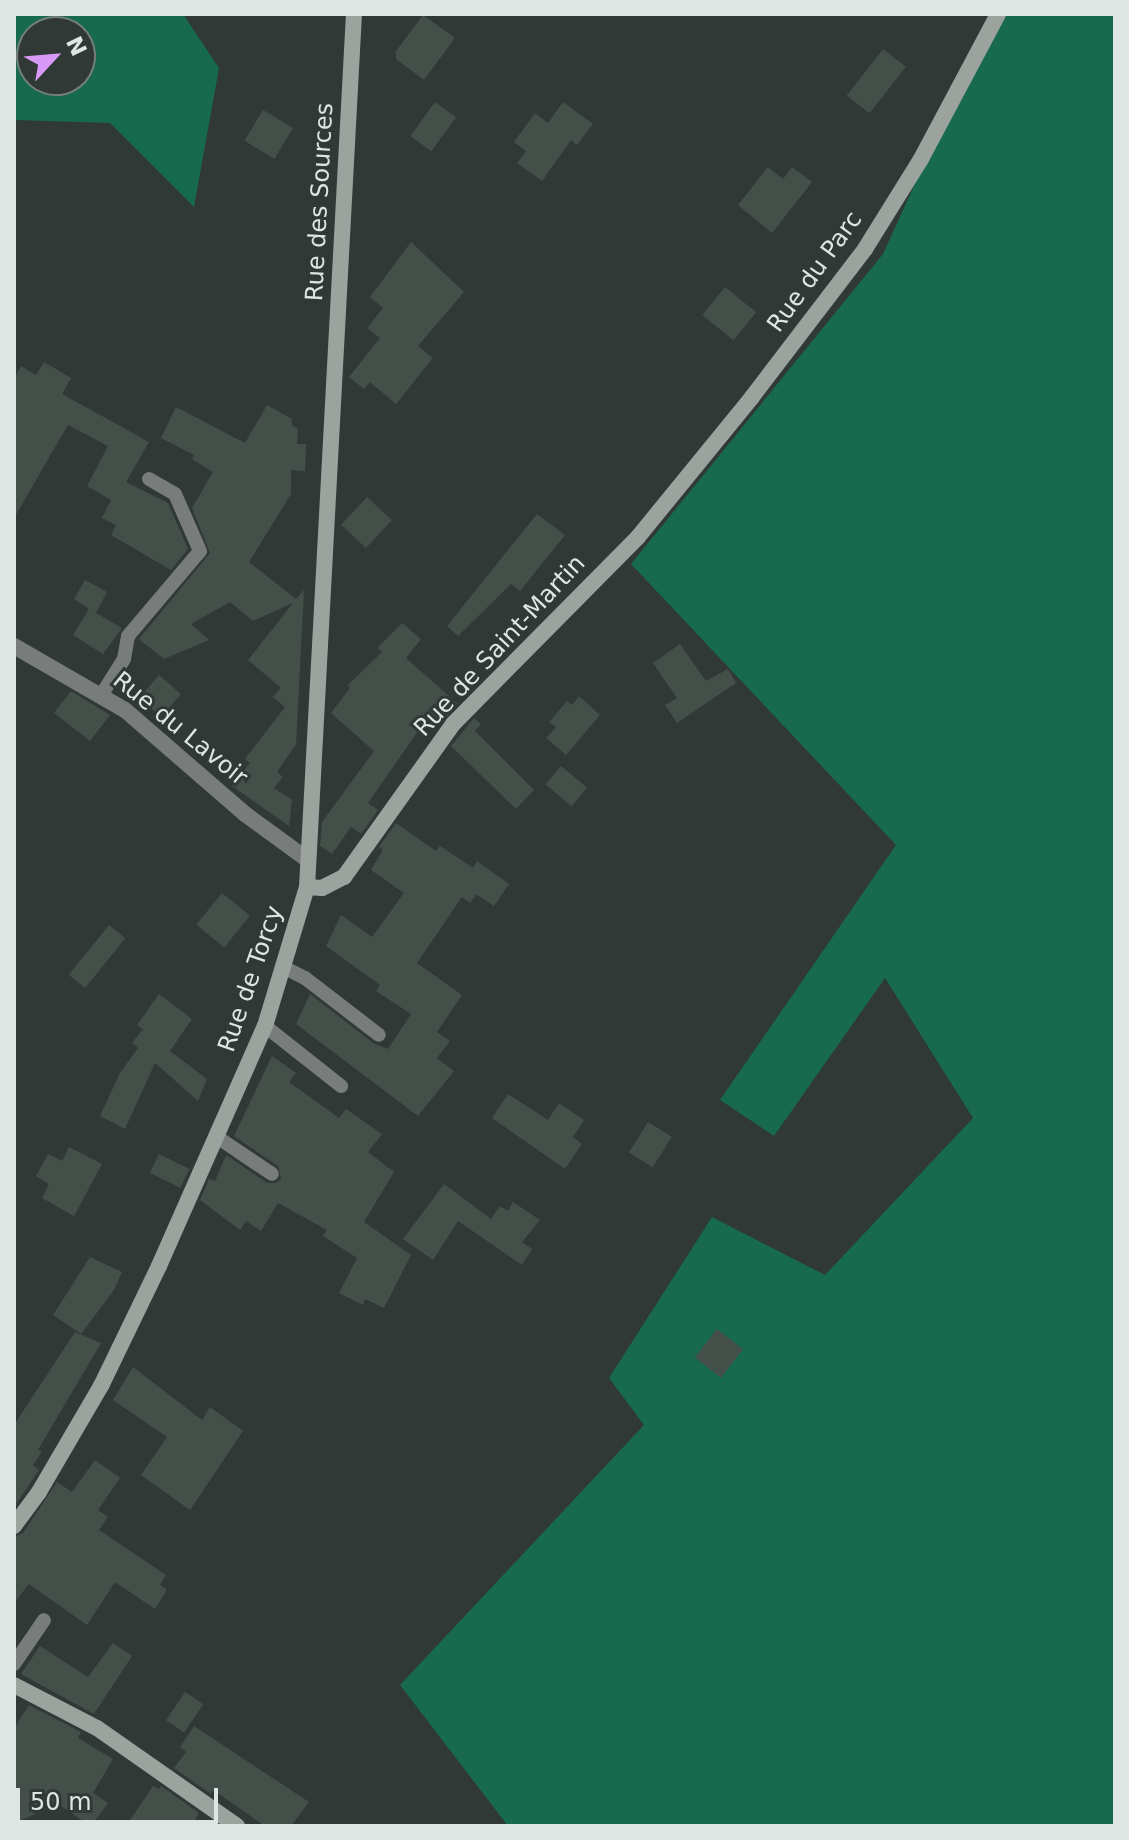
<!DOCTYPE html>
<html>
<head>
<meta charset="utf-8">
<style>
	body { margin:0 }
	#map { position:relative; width:1129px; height:1840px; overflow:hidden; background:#303935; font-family:"DejaVu Sans",sans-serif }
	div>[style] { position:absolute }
	.green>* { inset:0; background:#176a4d }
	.building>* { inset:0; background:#454f4a; transform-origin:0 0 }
	.lane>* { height:14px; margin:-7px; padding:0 7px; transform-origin:7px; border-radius:7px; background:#787c7a }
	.street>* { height:16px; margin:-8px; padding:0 8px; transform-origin:8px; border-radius:8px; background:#787c7a }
	.secondary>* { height:16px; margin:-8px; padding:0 8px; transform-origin:8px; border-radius:8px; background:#9ca39f }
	span { translate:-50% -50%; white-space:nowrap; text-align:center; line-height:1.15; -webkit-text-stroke:6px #303935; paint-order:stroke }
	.street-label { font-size:24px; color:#dfe5e2 }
	.frame { position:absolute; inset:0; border:16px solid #dfe5e2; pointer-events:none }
	.north { position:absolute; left:16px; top:16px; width:80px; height:80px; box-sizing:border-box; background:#303935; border:2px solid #767e7a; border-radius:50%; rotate:64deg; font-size:22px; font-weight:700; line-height:32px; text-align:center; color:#dfe5e2 }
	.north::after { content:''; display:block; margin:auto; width:28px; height:36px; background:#d99af7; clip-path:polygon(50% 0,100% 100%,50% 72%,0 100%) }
	.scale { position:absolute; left:16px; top:1788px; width:202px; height:36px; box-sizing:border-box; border:4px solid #dfe5e2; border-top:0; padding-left:10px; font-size:24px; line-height:28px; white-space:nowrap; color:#dfe5e2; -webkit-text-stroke:6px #303935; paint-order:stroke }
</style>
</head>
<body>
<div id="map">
	<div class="green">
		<div style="clip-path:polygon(evenodd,14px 14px,183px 14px,219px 68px,194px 207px,110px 123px,14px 120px,14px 14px,32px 32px,80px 32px,80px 80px,32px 80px,32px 32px)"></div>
		<div style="clip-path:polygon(992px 14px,1115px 14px,1115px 1826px,508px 1826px,400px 1685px,644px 1425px,609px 1378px,712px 1217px,825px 1275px,973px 1118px,885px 978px,774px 1136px,720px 1100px,896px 845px,631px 564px,883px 254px)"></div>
	</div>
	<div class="building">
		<div style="clip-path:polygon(423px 15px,455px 38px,424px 80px,396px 59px,396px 51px)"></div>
		<div style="left:883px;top:49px;width:29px;height:59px;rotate:38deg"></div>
		<div style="left:435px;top:102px;width:26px;height:42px;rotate:36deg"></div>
		<div style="clip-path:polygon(563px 102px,593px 124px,577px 145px,571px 140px,542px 181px,517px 163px,526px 151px,514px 142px,535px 113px,548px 123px)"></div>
		<div style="left:263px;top:110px;width:35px;height:36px;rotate:31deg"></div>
		<div style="clip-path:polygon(768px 167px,783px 179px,792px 167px,812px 182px,772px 233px,738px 205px)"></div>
		<div style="clip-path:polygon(411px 242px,464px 292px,418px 346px,433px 358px,396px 404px,370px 382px,364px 389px,349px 377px,380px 338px,367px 328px,383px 308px,370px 297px)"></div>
		<div style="left:725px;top:287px;width:40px;height:36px;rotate:39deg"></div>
		<div style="clip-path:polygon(44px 362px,71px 378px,62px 394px,149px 442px,126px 482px,168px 503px,188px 549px,171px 570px,111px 535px,116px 525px,102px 518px,111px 500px,87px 486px,108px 446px,68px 425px,14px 518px,14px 379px,21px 366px,36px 375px)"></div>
		<div style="clip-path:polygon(267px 405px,292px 419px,292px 425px,298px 429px,297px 444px,306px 444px,305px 471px,291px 470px,291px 494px,249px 562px,296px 599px,304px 590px,296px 744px,277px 772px,283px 777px,274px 788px,292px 800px,289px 826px,232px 786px,250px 763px,245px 759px,285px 707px,273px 697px,281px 688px,248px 660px,293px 603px,253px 621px,230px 602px,191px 624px,209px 640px,164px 659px,139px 639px,210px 553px,192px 508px,213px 472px,192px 459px,194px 455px,161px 438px,176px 407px,245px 443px)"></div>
		<div style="left:367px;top:497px;width:34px;height:38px;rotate:43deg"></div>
		<div style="clip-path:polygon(537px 514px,565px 535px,520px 591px,511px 584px,458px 636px,447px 626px)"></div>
		<div style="clip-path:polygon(85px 580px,107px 592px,96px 613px,122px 628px,103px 654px,73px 635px,89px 609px,74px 599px)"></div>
		<div style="clip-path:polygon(402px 623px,421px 639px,406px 658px,458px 704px,435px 731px,423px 724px,368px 803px,378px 810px,361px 834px,351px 827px,332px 854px,320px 846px,322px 822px,374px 751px,331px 713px,350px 688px,348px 685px,382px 652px,377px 648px)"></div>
		<div style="clip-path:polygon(680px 644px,706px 681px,728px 669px,736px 683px,677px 723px,665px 705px,677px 698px,653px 663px)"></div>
		<div style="left:159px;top:675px;width:29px;height:30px;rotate:41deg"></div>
		<div style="clip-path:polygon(71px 691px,110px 715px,90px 741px,54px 713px)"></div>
		<div style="clip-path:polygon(579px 696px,600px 715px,566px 755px,546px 738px,556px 727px,549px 722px,567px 701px,572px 705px)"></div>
		<div style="clip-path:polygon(474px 718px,481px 724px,475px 731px,534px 790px,516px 809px,451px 746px)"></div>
		<div style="left:561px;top:766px;width:34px;height:24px;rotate:40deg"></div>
		<div style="clip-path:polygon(396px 823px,436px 851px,440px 846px,473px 868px,477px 861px,509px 884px,494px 906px,476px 894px,470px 903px,462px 897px,417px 963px,462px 995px,437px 1032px,450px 1041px,437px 1058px,454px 1071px,418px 1116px,296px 1024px,310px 994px,373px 1043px,388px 1049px,411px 1014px,376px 991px,380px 985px,326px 946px,341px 915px,372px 937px,404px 893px,371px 870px,383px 850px,379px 847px)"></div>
		<div style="left:222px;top:893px;width:36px;height:41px;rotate:39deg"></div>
		<div style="left:109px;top:925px;width:21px;height:64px;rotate:39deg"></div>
		<div style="clip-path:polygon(159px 994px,192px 1019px,170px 1051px,207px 1079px,198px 1101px,155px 1063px,125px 1129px,100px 1116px,120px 1073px,138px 1048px,132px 1043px,142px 1030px,148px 1034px,137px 1025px)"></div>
		<div style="clip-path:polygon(272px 1056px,296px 1073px,289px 1082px,339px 1118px,346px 1109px,382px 1134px,368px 1152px,394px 1172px,364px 1222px,411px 1255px,384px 1308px,365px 1299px,363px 1305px,339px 1293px,357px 1258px,323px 1236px,327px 1230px,278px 1203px,261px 1231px,246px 1221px,240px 1230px,200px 1200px,209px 1179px,215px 1181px,226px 1155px,267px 1183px,276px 1183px,281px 1179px,278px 1166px,234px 1136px)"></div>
		<div style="clip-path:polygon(508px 1094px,548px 1120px,559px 1103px,584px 1120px,573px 1137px,582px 1144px,565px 1169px,492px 1118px)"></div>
		<div style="left:648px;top:1122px;width:28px;height:36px;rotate:32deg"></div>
		<div style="clip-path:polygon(69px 1147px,102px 1164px,74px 1216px,42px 1198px,49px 1184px,36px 1176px,48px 1154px,62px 1161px)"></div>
		<div style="left:159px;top:1154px;width:34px;height:21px;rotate:26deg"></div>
		<div style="clip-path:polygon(444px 1184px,491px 1219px,500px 1206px,508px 1211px,513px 1202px,540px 1220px,522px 1242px,532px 1249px,522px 1265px,458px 1221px,433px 1260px,403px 1239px)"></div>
		<div style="clip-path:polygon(90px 1257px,122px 1272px,114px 1290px,81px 1334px,53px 1315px)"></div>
		<div style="left:717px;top:1329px;width:33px;height:36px;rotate:38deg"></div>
		<div style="clip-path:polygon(75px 1332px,101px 1343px,38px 1450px,42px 1452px,33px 1465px,39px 1470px,14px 1507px,14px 1425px)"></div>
		<div style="clip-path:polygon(133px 1367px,202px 1420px,210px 1407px,243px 1431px,190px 1510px,141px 1475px,167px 1437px,113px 1400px)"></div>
		<div style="clip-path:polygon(95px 1460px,120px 1478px,98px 1510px,108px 1517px,99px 1530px,166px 1575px,160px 1585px,167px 1590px,155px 1609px,115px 1582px,87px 1625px,29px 1584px,14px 1603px,14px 1537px,23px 1533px,57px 1482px,72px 1492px)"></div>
		<div style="clip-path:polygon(113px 1643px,132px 1656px,94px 1714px,21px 1674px,40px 1646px,88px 1677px)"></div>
		<div style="left:185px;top:1692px;width:22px;height:34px;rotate:34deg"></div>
		<div style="clip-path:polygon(29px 1705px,81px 1732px,78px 1738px,113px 1759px,93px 1793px,108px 1803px,91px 1826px,58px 1804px,14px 1823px,14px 1728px)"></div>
		<div style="clip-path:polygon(194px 1726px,309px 1802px,291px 1826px,265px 1826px,213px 1790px,211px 1794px,174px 1768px,186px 1752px,180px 1747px)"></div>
		<div style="clip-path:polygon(153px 1786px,159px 1789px,161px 1786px,199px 1813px,192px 1826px,126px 1826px)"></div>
	</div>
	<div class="lane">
		<div style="left:102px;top:694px;width:41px;rotate:-57.8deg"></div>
		<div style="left:124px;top:659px;width:23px;rotate:-80deg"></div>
		<div style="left:128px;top:636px;width:111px;rotate:-49.7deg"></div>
		<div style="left:200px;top:551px;width:62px;rotate:-113.7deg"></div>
		<div style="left:175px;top:494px;width:30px;rotate:-150deg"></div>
		<div style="left:283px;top:967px;width:25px;rotate:27deg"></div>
		<div style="left:305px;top:978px;width:93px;rotate:37.6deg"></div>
		<div style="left:265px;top:1026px;width:97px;rotate:38.3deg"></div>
		<div style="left:217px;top:1137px;width:66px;rotate:33.9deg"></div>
		<div style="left:14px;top:1664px;width:53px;rotate:-55.7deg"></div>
	</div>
	<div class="street">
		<div style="left:14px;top:646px;width:128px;rotate:30deg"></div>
		<div style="left:125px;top:710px;width:159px;rotate:40.9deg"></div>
		<div style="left:245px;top:814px;width:78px;rotate:36.1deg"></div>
	</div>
	<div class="secondary">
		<div style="left:307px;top:887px;width:15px;rotate:4deg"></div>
		<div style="left:322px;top:888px;width:25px;rotate:-27deg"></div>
		<div style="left:344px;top:877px;width:188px;rotate:-54.5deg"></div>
		<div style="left:453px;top:724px;width:263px;rotate:-45.3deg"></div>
		<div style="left:638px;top:537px;width:181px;rotate:-50.8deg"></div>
		<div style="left:752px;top:397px;width:186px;rotate:-52.6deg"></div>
		<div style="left:865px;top:249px;width:106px;rotate:-58.1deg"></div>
		<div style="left:921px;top:159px;width:164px;rotate:-62deg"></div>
		<div style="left:14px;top:1526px;width:42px;rotate:-53.7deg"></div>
		<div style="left:39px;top:1492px;width:123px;rotate:-59.7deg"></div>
		<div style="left:101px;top:1386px;width:133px;rotate:-64.2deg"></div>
		<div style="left:159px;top:1266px;width:262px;rotate:-66.2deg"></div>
		<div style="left:265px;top:1026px;width:145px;rotate:-73.2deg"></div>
		<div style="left:307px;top:887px;width:874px;rotate:-86.92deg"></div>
		<div style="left:14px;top:1685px;width:93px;rotate:27.4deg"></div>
		<div style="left:97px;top:1728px;width:171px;rotate:35deg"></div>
	</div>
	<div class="street-label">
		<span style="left:320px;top:202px;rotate:-87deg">Rue des Sources</span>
		<span style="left:815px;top:272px;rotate:-54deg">Rue du Parc</span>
		<span style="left:500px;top:646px;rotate:-47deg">Rue de Saint-Martin</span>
		<span style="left:180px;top:729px;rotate:39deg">Rue du Lavoir</span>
		<span style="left:251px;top:979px;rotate:-71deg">Rue de Torcy</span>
	</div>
	<div class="frame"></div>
	<div class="north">N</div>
	<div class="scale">50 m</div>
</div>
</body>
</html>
